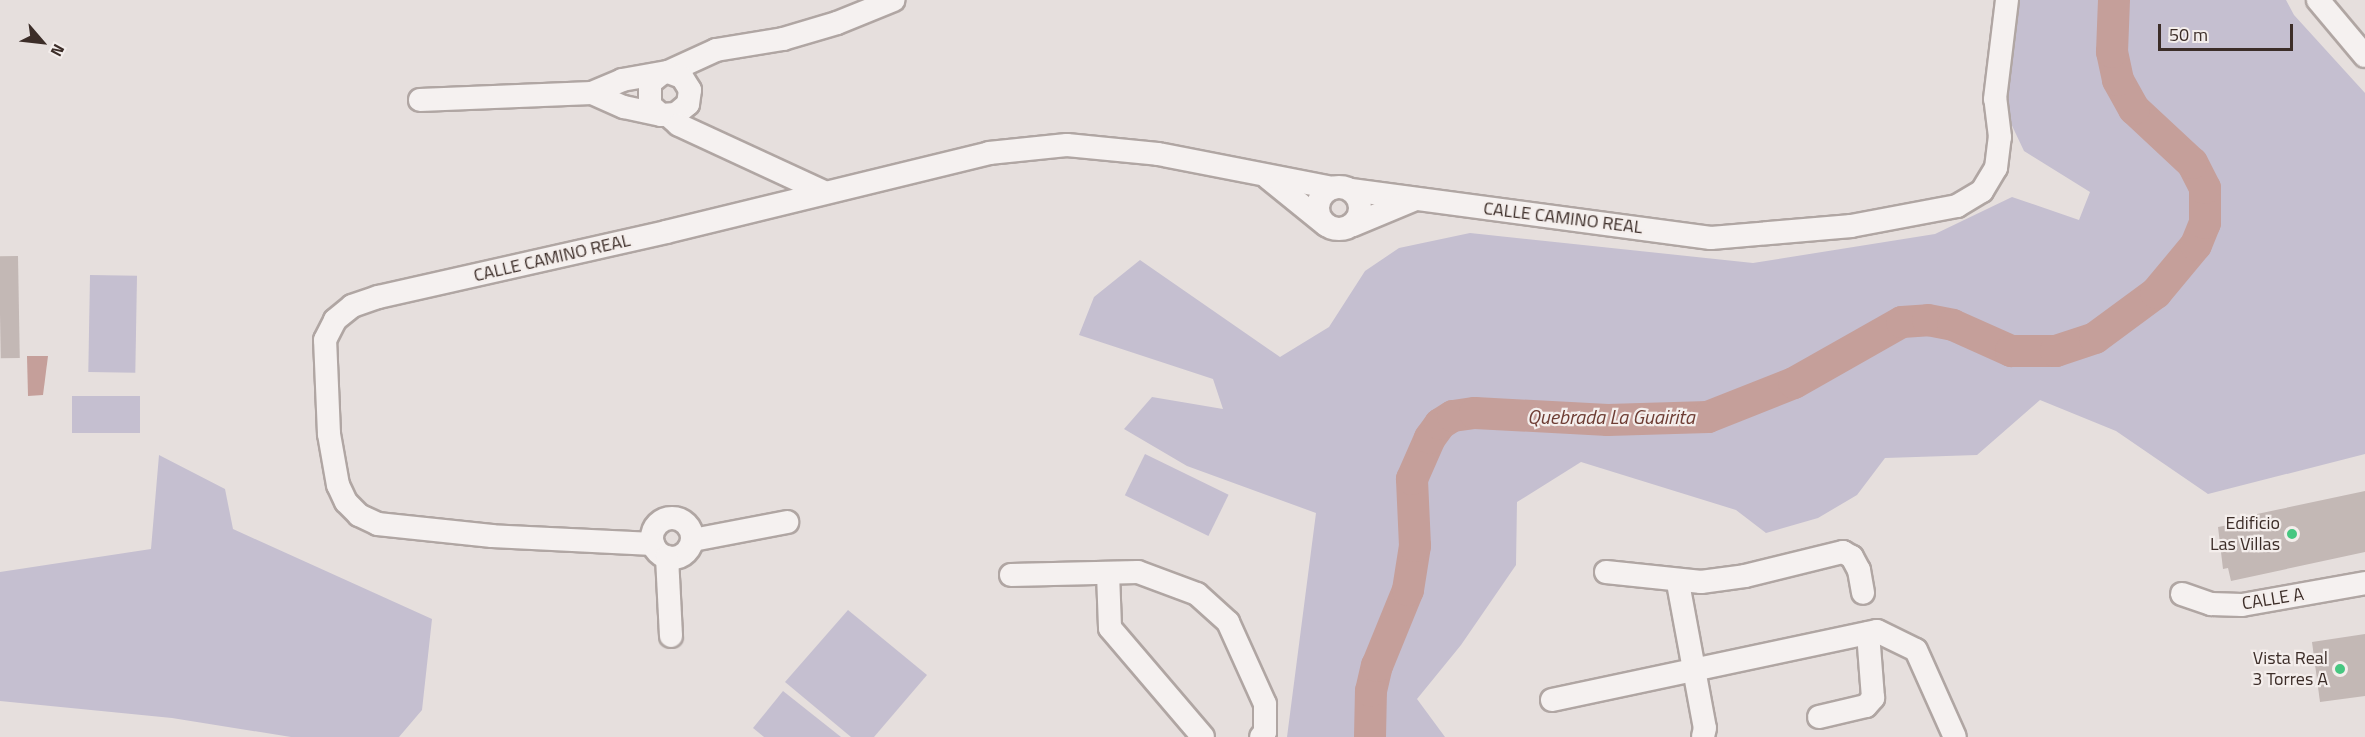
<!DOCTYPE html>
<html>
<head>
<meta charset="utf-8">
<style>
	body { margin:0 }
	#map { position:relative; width:2365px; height:737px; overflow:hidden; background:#e6dfdd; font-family:"Titillium Web",sans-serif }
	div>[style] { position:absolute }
	.green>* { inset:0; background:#c5bfd0; transform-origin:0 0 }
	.water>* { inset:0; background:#c59f9a }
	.river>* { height:32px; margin:-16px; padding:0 16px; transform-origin:16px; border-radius:16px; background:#c59f9a }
	.building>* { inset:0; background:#c3b8b5; transform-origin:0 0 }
	.roads { filter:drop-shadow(2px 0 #b0a6a3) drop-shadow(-2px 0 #b0a6a3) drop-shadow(0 2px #b0a6a3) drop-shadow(0 -2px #b0a6a3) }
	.minor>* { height:22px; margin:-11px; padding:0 11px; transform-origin:11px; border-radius:11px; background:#f5f1f0 }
	.minor>.ring { margin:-11px; padding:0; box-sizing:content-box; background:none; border:22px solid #f5f1f0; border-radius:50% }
	.dots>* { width:16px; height:16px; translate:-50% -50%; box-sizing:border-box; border:3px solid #f4eeec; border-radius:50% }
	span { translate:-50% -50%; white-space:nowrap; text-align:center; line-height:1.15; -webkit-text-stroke:4.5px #f4eeec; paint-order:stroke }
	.street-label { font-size:18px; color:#3c2d28 }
	.poi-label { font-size:18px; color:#3c2d28 }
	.right { translate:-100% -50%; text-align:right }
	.water-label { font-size:20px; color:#6e3d34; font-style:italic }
	.north { position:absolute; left:12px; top:12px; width:60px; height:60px; -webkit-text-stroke:4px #f4eeec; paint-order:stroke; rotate:118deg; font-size:16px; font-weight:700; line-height:24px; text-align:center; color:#3c2d28 }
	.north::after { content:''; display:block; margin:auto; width:21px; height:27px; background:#3c2d28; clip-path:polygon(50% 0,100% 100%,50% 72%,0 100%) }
	.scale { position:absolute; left:2158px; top:24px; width:135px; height:27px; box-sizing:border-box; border:3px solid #3c2d28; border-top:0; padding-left:8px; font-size:18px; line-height:21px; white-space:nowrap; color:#3c2d28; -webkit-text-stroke:4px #f4eeec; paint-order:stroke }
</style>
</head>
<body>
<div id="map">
	<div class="green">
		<div style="clip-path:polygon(2020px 0,2286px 0,2294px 15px,2365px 93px,2365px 454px,2208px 494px,2116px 431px,2040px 400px,1977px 455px,1885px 458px,1857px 495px,1818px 518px,1766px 533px,1736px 510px,1581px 462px,1517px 502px,1516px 565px,1461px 645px,1417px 699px,1445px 737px,1287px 737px,1316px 513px,1187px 466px,1124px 429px,1152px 397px,1223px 409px,1213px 379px,1079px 335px,1094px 297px,1140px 260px,1280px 357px,1329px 327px,1365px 271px,1399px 248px,1470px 233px,1753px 263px,1935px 234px,2012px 197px,2079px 220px,2090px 192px,2024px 151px,2006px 113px)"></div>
		<div style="left:90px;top:275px;width:47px;height:97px;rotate:1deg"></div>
		<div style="left:72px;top:396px;width:68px;height:37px"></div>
		<div style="left:1145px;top:454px;width:93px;height:46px;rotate:26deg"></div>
		<div style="clip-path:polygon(159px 455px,225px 489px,233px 529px,432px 619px,422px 710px,399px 737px,291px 737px,172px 718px,0 701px,0 572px,151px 549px)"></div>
		<div style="clip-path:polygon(848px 610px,927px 675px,874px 737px,851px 737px,785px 682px)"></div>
		<div style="clip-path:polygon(783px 691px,841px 737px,764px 737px,753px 728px)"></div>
	</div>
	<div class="water">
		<div style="clip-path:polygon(27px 356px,48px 356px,43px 395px,28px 396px)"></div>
	</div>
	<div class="river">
		<div style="left:1370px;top:737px;width:46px;rotate:-88.8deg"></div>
		<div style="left:1371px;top:691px;width:26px;rotate:-77deg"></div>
		<div style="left:1377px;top:666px;width:82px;rotate:-67.8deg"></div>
		<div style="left:1408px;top:590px;width:45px;rotate:-81deg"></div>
		<div style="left:1415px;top:546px;width:67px;rotate:-92.6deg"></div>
		<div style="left:1412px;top:479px;width:45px;rotate:-66.3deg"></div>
		<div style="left:1430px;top:438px;width:17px;rotate:-54deg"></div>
		<div style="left:1440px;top:424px;width:15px;rotate:-32deg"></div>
		<div style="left:1453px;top:416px;width:22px;rotate:-8deg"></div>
		<div style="left:1475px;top:413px;width:133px;rotate:3deg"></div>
		<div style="left:1608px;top:420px;width:100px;rotate:-1.7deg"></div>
		<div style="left:1708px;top:417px;width:92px;rotate:-21.6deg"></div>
		<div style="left:1794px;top:383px;width:124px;rotate:-29.5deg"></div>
		<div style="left:1902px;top:322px;width:26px;rotate:-4deg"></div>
		<div style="left:1928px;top:320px;width:25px;rotate:11deg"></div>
		<div style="left:1953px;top:325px;width:64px;rotate:24.1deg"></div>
		<div style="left:2011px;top:351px;width:45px"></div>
		<div style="left:2056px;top:351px;width:41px;rotate:-18.4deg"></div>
		<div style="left:2095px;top:338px;width:76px;rotate:-36.4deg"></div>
		<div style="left:2156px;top:293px;width:62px;rotate:-50.2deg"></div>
		<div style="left:2196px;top:245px;width:24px;rotate:-68deg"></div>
		<div style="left:2205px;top:223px;width:35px;rotate:-90deg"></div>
		<div style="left:2205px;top:188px;width:28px;rotate:-117deg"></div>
		<div style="left:2192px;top:163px;width:79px;rotate:-137deg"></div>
		<div style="left:2134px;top:109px;width:33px;rotate:-119deg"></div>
		<div style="left:2118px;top:80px;width:29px;rotate:-102deg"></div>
		<div style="left:2112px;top:52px;width:52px;rotate:-87.8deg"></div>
	</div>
	<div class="building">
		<div style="left:18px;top:256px;width:102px;height:19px;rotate:89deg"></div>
		<div style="clip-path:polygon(2365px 491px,2365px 552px,2231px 581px,2228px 568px,2223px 569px,2218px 527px,2244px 522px,2243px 517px)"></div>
		<div style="clip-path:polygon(2365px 634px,2365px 696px,2320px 702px,2312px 642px)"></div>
	</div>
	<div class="roads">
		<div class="minor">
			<div style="left:2318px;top:0;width:73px;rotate:50deg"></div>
			<div style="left:668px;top:72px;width:53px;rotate:-24.6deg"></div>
			<div style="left:716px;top:50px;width:68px;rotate:-9.3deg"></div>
			<div style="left:783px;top:39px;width:56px;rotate:-16.5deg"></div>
			<div style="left:837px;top:23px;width:61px;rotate:-22deg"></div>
			<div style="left:592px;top:93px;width:35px;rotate:24deg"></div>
			<div style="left:624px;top:107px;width:38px;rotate:12deg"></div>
			<div style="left:420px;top:100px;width:172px;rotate:-2.3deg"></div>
			<div style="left:592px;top:93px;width:33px;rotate:-23deg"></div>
			<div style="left:622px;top:80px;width:47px;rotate:-9.9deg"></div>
			<div style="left:668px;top:72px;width:15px;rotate:20deg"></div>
			<div style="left:682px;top:77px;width:15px;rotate:58deg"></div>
			<div style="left:690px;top:90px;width:14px;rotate:98deg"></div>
			<div style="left:688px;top:104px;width:16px;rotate:140deg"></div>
			<div style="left:676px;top:114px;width:15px;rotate:176deg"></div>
			<div style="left:661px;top:115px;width:15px;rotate:-138deg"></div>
			<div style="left:650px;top:105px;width:22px;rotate:-90deg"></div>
			<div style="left:650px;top:83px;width:14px;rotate:-39deg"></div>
			<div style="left:669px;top:116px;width:13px;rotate:42deg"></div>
			<div style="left:679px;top:125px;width:157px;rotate:24.8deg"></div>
			<div style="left:1268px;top:178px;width:75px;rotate:39deg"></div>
			<div class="ring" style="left:1318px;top:187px;width:20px;height:20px"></div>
			<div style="left:1351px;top:190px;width:363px;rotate:7.6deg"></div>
			<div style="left:1711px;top:238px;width:141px;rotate:-4.9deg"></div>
			<div style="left:1851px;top:226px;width:108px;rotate:-10.7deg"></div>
			<div style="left:1957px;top:206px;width:29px;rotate:-31deg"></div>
			<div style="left:1982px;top:191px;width:27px;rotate:-59deg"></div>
			<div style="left:1996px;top:168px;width:31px;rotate:-83deg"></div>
			<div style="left:2000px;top:137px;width:38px;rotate:-97deg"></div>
			<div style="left:1995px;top:99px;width:100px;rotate:-83.1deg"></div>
			<div style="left:1353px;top:225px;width:65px;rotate:-22.6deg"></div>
			<div class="ring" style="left:652px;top:518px;width:18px;height:18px"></div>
			<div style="left:693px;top:540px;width:96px;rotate:-10.8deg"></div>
			<div style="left:653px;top:544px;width:161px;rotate:-177.2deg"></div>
			<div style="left:492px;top:536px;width:115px;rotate:-174deg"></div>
			<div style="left:378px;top:524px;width:21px;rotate:-155deg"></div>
			<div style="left:359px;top:515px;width:18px;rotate:-135deg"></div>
			<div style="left:346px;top:502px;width:19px;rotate:-115deg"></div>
			<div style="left:338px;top:485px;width:52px;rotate:-100deg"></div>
			<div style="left:329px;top:434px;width:94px;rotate:-92.4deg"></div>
			<div style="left:325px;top:340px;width:22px;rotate:-63deg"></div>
			<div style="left:335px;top:320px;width:22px;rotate:-39deg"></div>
			<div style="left:352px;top:306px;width:28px;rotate:-19deg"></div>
			<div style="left:378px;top:297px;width:295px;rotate:-12.7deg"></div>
			<div style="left:666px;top:232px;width:333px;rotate:-13.7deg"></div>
			<div style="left:989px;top:153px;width:78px;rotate:-5.9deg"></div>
			<div style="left:1067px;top:145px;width:91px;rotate:5.6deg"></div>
			<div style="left:1158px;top:154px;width:178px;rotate:11deg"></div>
			<div style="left:667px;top:557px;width:79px;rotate:87.1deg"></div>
			<div style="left:1606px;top:572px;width:96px;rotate:6deg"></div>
			<div style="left:1701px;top:582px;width:44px;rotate:-7.8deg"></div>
			<div style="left:1745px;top:576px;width:101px;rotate:-13.8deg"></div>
			<div style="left:1843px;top:552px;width:10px;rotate:29deg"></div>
			<div style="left:1852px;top:557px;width:15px;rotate:62deg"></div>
			<div style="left:1859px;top:570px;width:23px;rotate:80deg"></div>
			<div style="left:1108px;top:573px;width:55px;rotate:87.9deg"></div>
			<div style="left:1110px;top:628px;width:143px;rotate:49.5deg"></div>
			<div style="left:1011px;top:575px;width:127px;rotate:-1.4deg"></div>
			<div style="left:1138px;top:572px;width:63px;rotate:20.4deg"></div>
			<div style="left:1197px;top:594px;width:42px;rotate:42.1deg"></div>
			<div style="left:1228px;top:622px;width:90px;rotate:65.7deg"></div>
			<div style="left:1265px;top:704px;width:28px;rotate:90deg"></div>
			<div style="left:1265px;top:732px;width:6px;rotate:129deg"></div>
			<div style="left:1678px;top:583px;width:147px;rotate:79.5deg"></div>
			<div style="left:1705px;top:728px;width:9px;rotate:103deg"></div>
			<div style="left:2182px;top:594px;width:31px;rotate:19deg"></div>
			<div style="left:2211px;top:604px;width:31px;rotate:2deg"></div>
			<div style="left:2242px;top:605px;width:125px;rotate:-10.1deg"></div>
			<div style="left:1552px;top:700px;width:332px;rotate:-12deg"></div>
			<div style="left:1877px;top:631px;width:43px;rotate:26deg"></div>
			<div style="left:1916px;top:650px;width:95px;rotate:65.9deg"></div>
			<div style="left:1819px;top:717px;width:48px;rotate:-13.2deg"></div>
			<div style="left:1866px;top:706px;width:11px;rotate:-49deg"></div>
			<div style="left:1873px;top:698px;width:65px;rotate:-94.4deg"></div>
		</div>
	</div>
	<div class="dots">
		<div style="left:2292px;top:534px;background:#47c781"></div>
		<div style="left:2340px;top:669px;background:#47c781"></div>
	</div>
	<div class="street-label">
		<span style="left:1563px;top:218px;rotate:7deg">CALLE CAMINO REAL</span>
		<span style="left:552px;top:258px;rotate:-13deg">CALLE CAMINO REAL</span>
		<span style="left:2273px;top:599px;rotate:-9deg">CALLE A</span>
	</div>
	<div class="poi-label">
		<span class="right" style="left:2280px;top:534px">Edificio<br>Las Villas</span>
		<span class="right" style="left:2328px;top:669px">Vista Real<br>3 Torres A</span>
	</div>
	<div class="water-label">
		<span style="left:1611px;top:416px">Quebrada La Guairita</span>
	</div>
	<div class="north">N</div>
	<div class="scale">50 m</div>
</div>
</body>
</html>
